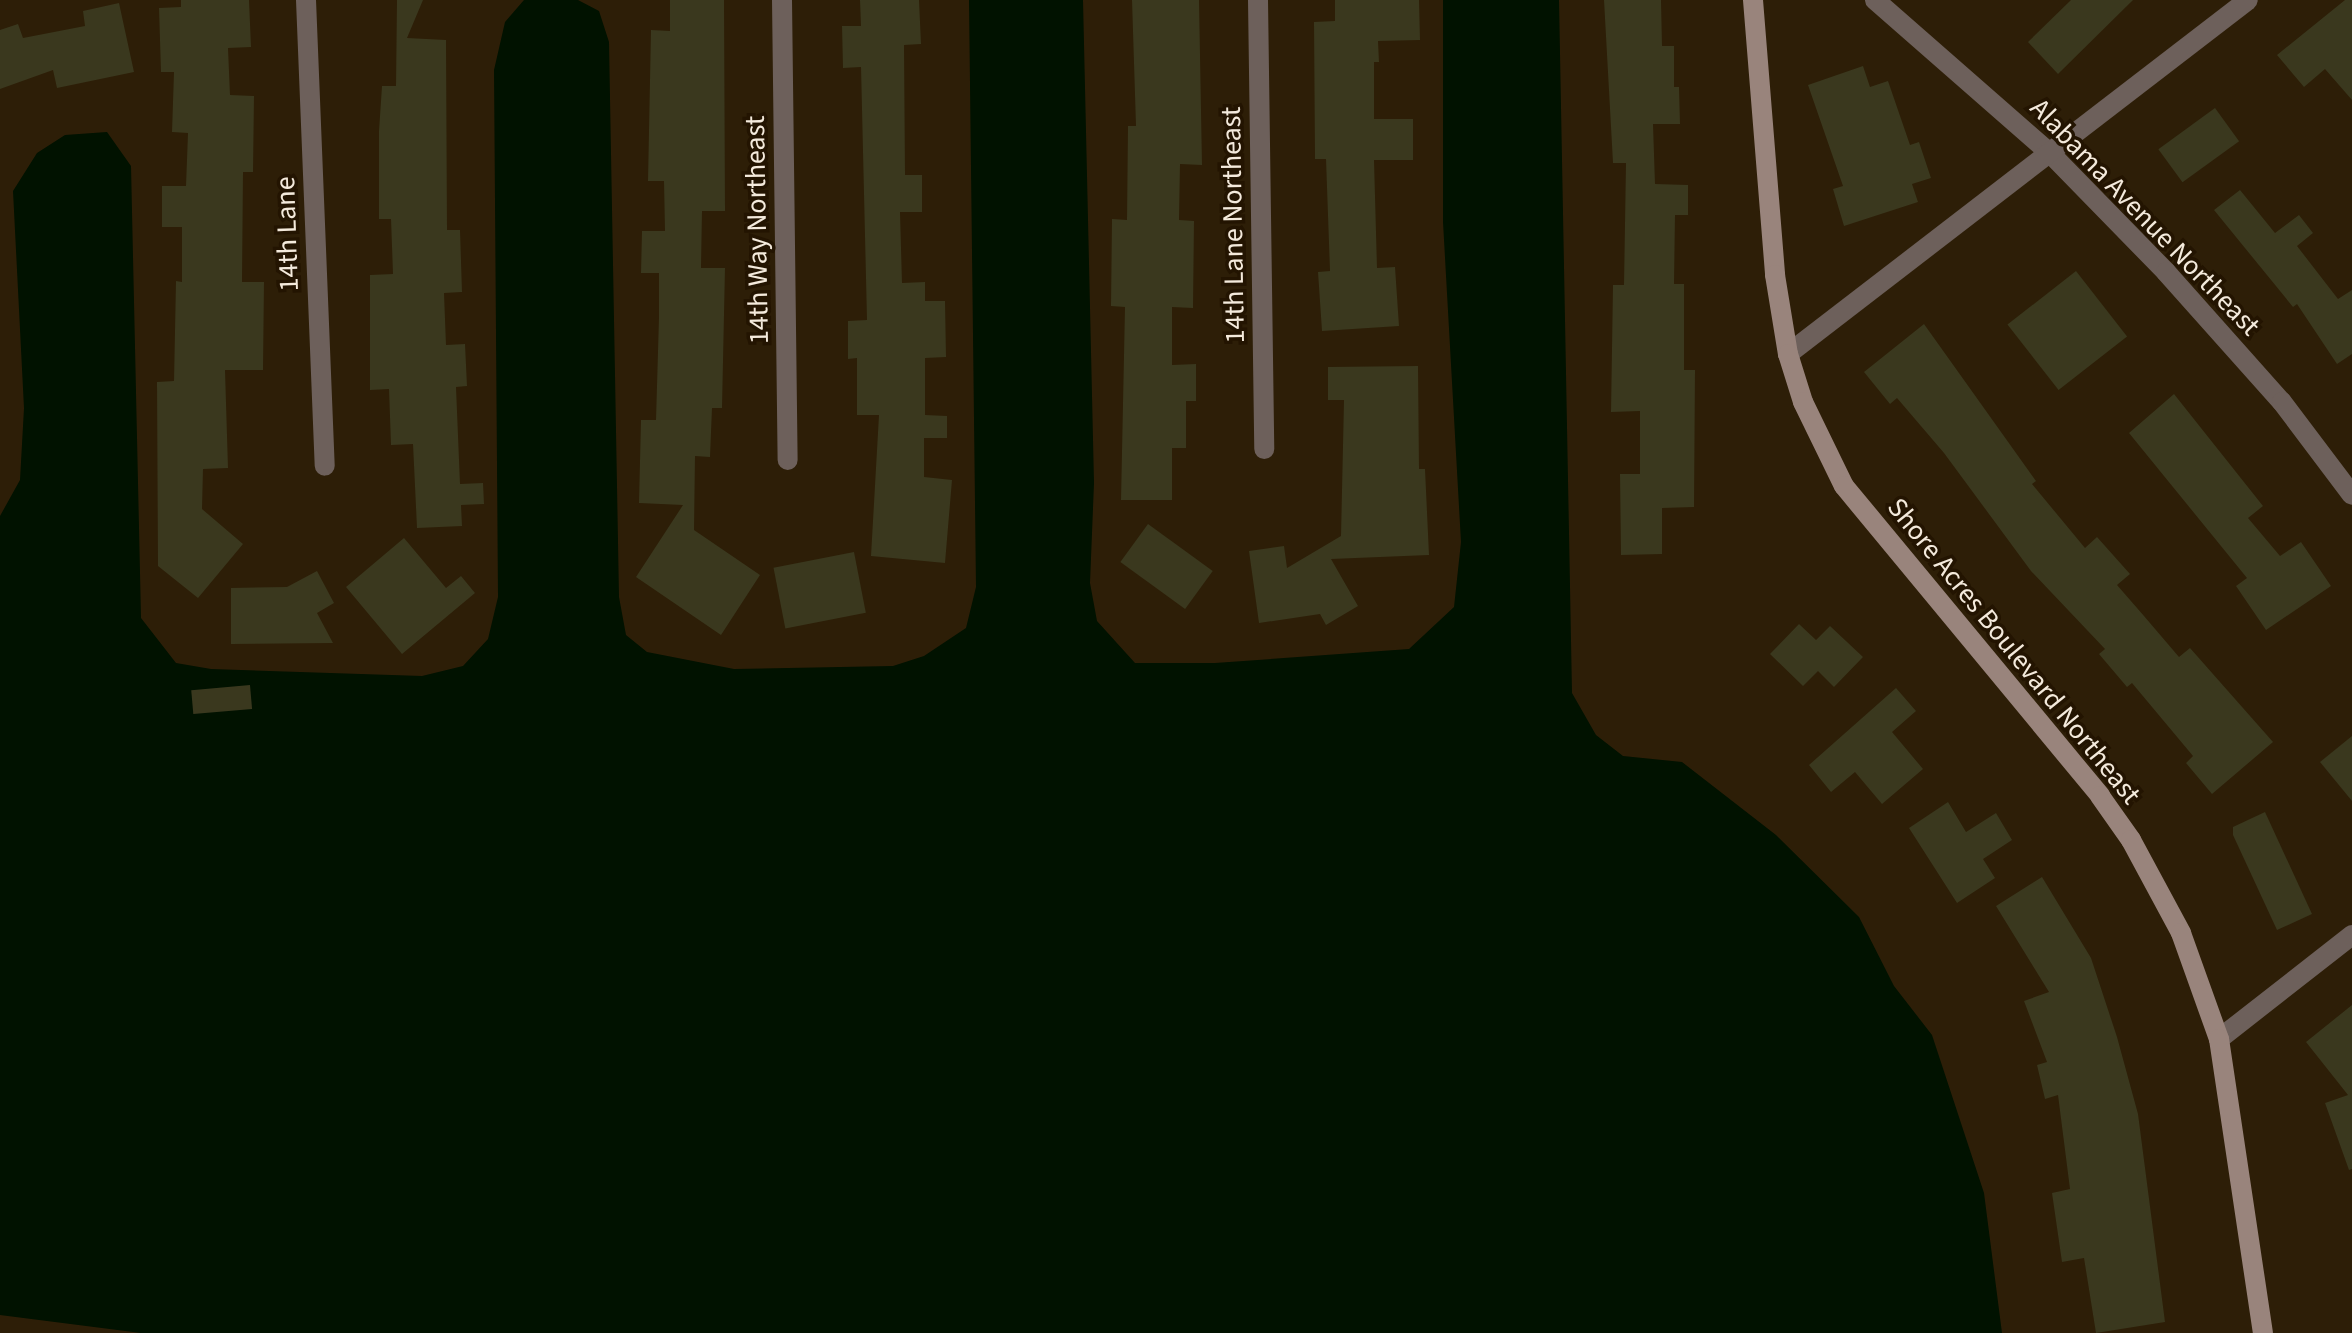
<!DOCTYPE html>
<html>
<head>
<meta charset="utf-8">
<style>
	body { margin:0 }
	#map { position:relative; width:2352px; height:1333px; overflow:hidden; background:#2d1e07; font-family:"Source Sans 3",sans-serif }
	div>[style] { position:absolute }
	.water>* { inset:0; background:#011200 }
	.building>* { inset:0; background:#3a381e; transform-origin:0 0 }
	.street>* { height:20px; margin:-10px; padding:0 10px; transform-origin:10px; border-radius:10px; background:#6d605b }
	.secondary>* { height:20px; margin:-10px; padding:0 10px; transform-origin:10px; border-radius:10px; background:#99847c }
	span { translate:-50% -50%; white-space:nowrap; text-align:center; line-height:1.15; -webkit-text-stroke:7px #231401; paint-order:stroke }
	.street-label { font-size:28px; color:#f4eadc }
</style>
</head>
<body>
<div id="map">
	<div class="water">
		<div style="clip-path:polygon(524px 0,578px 0,599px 11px,609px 42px,619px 597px,626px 635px,647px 652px,734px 669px,893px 666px,924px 656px,966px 628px,976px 587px,969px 0,1083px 0,1094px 483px,1090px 583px,1097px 621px,1135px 663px,1215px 663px,1409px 649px,1454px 607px,1461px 542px,1443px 222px,1443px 0,1559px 0,1572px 693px,1596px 735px,1623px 756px,1682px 762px,1776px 835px,1859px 917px,1894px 986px,1932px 1035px,1984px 1193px,2002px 1333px,141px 1333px,0 1315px,0 516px,20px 480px,24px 408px,13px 191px,37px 153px,65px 135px,107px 132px,131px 166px,141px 618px,176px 663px,211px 669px,422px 676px,463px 666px,488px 639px,498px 597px,494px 70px,505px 22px)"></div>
	</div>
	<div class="building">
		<div style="clip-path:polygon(181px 0,249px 0,251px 47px,228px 48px,230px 95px,254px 96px,253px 172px,243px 172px,242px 282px,264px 282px,263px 370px,225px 370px,228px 468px,203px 469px,202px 509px,243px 544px,198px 598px,158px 566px,157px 382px,174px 381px,176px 281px,182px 282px,182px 227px,162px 227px,162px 186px,186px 186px,188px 133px,172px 132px,174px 72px,161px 72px,159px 8px,181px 7px)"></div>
		<div style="clip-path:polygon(397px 0,423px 0,407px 38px,446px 40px,447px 230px,460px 230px,462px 292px,444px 293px,446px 345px,465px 344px,467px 386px,456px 387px,460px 484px,483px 483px,484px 504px,461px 505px,462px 526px,417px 528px,413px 444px,391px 445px,389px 389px,370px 390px,370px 275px,393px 274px,391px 219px,379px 219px,379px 131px,382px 86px,396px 86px)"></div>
		<div style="clip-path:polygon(670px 0,724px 0,725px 211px,702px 211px,701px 268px,725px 268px,722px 408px,712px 408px,710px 457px,695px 456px,694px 530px,760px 575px,721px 635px,636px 577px,683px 505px,639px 503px,641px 420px,656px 420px,659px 317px,659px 273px,641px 273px,642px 231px,665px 231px,664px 181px,648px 181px,651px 30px,670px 31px)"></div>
		<div style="clip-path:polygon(860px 0,919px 0,921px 44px,904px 45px,905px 175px,922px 175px,922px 212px,900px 212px,902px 283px,925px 282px,925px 301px,945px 301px,946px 357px,925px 358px,925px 415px,947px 416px,947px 438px,924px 438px,924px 477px,952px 480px,945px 563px,871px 556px,879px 415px,857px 415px,857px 358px,848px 359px,848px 321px,867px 320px,861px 67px,843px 68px,842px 26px,861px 26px)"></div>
		<div style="clip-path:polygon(1132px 0,1199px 0,1202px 165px,1180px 164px,1179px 220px,1194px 221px,1193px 308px,1172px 307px,1172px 365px,1196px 364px,1196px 401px,1186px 401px,1186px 448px,1172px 448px,1172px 500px,1121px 500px,1125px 307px,1111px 306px,1112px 219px,1127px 220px,1128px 126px,1136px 126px)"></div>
		<div style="clip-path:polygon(1335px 0,1419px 0,1420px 40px,1378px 41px,1379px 62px,1374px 62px,1374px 119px,1413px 119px,1413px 160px,1374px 160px,1377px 268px,1395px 267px,1399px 326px,1322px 331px,1318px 272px,1330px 271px,1326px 159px,1315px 159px,1314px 22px,1335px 21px)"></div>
		<div style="clip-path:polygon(1604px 0,1661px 0,1662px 46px,1674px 46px,1674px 87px,1679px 87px,1680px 124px,1653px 124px,1655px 184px,1688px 185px,1688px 215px,1675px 215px,1674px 284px,1684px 284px,1684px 370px,1695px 370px,1694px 507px,1662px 508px,1662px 554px,1621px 555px,1620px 474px,1640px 474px,1640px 411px,1611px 412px,1613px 285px,1624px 285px,1626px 163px,1613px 163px)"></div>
		<div style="clip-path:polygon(2071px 0,2133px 0,2058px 74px,2028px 42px)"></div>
		<div style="clip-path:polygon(2345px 0,2352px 0,2352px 100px,2325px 69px,2304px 87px,2277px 55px)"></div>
		<div style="clip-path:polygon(119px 3px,134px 72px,57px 88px,53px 70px,0 89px,0 30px,18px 24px,23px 38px,85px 26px,83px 11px)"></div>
		<div style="clip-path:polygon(1863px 66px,1870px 87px,1888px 81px,1910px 145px,1919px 142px,1931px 178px,1912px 184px,1918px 202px,1844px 226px,1833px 189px,1843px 186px,1808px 85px)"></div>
		<div style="left:2215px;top:108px;width:41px;height:70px;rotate:54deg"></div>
		<div style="clip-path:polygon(2240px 190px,2275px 233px,2299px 215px,2313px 233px,2297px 246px,2338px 299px,2352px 290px,2352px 354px,2337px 364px,2297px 304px,2293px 307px,2214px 210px)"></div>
		<div style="left:2076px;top:271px;width:83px;height:87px;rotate:52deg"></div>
		<div style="clip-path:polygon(1924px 324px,2036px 481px,2032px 484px,2085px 548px,2097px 537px,2130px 574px,2117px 585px,2144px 616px,2179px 657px,2190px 648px,2273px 742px,2212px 794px,2186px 763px,2193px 756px,2132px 683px,2127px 687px,2099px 654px,2105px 649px,2031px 571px,1944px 453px,1897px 398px,1890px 404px,1864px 372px)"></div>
		<div style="clip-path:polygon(1418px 366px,1419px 469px,1425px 469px,1429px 555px,1331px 559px,1358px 606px,1326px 625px,1320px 614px,1259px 623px,1249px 551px,1284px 546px,1287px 568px,1341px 536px,1344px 400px,1328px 400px,1328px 367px)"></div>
		<div style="clip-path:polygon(2174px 394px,2263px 506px,2248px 518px,2280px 556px,2301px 542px,2331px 586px,2266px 630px,2236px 586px,2247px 578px,2129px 433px)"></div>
		<div style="left:1148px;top:524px;width:80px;height:47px;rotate:36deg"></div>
		<div style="clip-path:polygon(404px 538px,446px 588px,461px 576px,475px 593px,402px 654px,346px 587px)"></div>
		<div style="left:854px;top:552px;width:62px;height:82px;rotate:79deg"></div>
		<div style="clip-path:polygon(317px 571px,334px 603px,317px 613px,333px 643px,231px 644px,231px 588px,287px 587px)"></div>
		<div style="clip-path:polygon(1799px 624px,1816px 640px,1830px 626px,1863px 657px,1834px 687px,1818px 671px,1803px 686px,1770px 654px)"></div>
		<div style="left:250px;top:685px;width:24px;height:59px;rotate:85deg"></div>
		<div style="clip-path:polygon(1896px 688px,1916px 711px,1892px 732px,1923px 769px,1882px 804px,1855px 772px,1831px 792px,1809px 765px)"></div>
		<div style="clip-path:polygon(2352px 736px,2352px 801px,2320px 762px)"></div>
		<div style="clip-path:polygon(1948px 802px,1966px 832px,1996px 813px,2012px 840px,1983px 859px,1995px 878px,1957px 903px,1909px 828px)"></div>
		<div style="clip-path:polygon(2265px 812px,2312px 914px,2277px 930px,2233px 835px,2233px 827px)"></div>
		<div style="clip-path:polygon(2042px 877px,2091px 958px,2117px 1037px,2138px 1114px,2165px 1322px,2096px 1333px,2084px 1258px,2062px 1262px,2052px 1193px,2070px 1189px,2058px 1095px,2045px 1099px,2037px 1065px,2047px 1062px,2024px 1001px,2049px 992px,1996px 906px)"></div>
		<div style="clip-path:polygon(2352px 1005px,2352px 1169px,2349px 1170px,2325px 1103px,2348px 1095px,2306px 1042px)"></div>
	</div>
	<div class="street">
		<div style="left:306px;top:0;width:466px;rotate:87.7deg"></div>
		<div style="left:782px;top:0;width:460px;rotate:89.3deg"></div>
		<div style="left:1258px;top:0;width:449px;rotate:89.2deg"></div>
		<div style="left:1875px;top:0;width:232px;rotate:41.2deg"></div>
		<div style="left:2050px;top:153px;width:166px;rotate:45.7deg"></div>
		<div style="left:2166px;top:272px;width:174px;rotate:48.3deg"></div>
		<div style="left:2282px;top:402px;width:116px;rotate:53deg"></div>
		<div style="left:1788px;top:354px;width:580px;rotate:-37.58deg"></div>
		<div style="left:2219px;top:1039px;width:169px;rotate:-38deg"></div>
	</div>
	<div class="secondary">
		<div style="left:1753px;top:0;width:276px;rotate:85.4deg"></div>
		<div style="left:1775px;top:275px;width:80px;rotate:80.7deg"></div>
		<div style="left:1788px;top:354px;width:50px;rotate:72.6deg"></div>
		<div style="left:1803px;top:402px;width:93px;rotate:64deg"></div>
		<div style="left:1844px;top:486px;width:402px;rotate:50.4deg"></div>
		<div style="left:2100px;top:796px;width:54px;rotate:54.8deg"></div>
		<div style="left:2131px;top:840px;width:106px;rotate:61.7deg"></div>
		<div style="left:2181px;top:933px;width:113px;rotate:70.3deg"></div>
		<div style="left:2219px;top:1039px;width:297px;rotate:81.5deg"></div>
	</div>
	<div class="street-label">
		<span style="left:2145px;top:217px;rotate:46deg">Alabama Avenue Northeast</span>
		<span style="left:1233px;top:225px;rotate:-91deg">14th Lane Northeast</span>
		<span style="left:757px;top:230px;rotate:-91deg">14th Way Northeast</span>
		<span style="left:287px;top:234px;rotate:-92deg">14th Lane</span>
		<span style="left:2014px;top:651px;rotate:51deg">Shore Acres Boulevard Northeast</span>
	</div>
</div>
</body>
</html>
